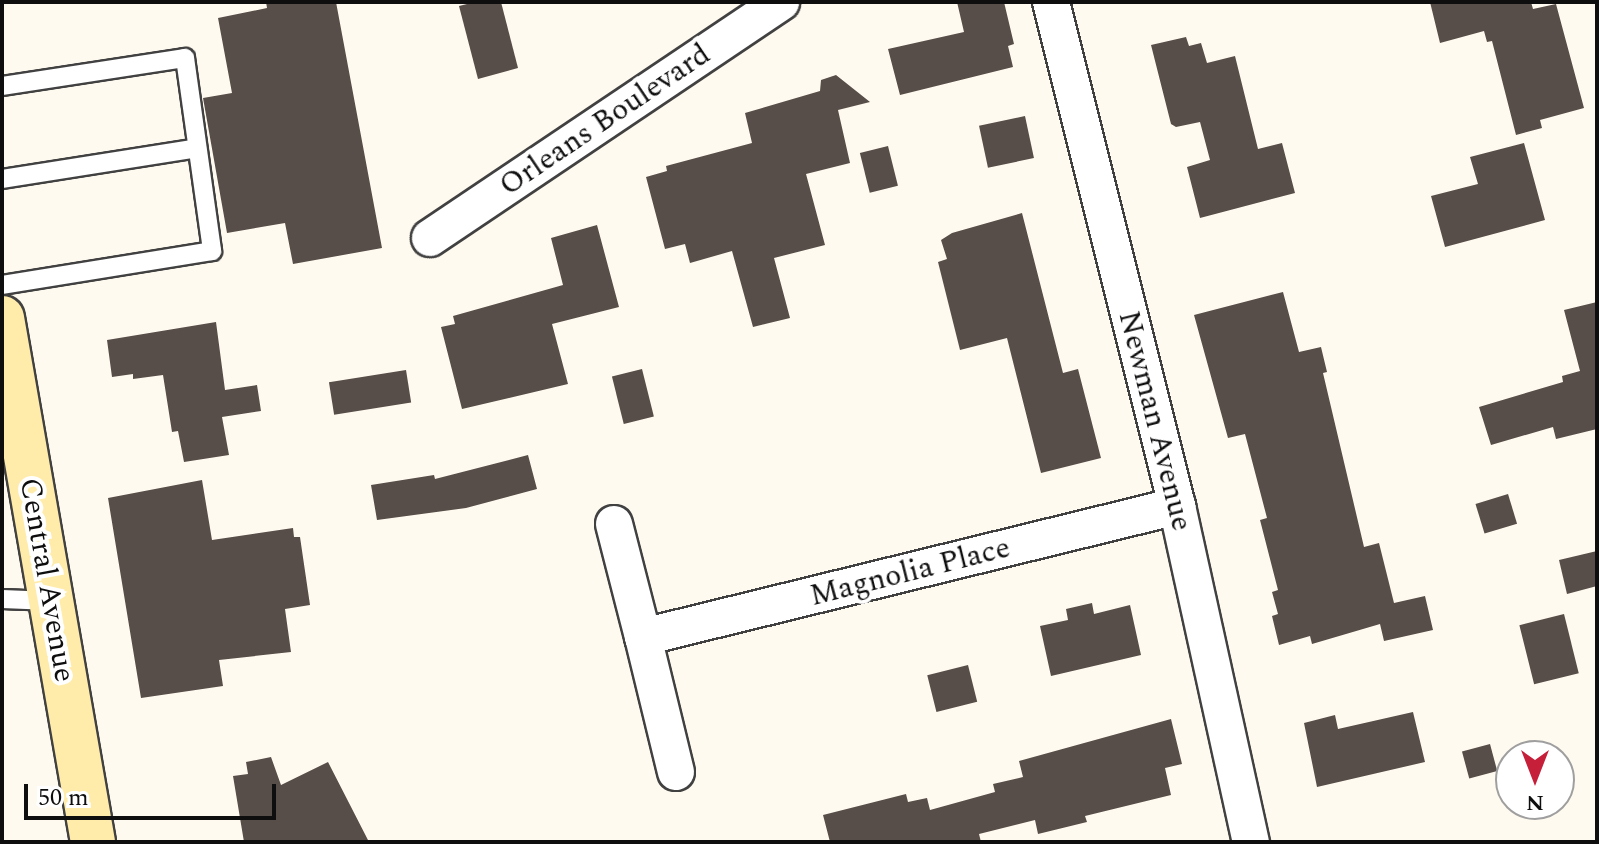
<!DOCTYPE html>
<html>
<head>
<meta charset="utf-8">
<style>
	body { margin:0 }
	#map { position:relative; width:1599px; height:844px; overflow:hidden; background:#fffaef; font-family:Spectral,serif }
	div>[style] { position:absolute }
	.building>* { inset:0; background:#574d49; transform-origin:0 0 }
	.roads { filter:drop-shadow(2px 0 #414141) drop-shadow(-2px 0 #414141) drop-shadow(0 2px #414141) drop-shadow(0 -2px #414141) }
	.service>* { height:18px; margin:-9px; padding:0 9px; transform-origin:9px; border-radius:9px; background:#fff }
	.minor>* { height:36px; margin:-18px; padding:0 18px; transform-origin:18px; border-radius:18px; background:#fff }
	.secondary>* { height:44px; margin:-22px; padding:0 22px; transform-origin:22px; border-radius:22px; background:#ffecaa }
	span { translate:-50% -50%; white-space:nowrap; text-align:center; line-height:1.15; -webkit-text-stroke:8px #fff; paint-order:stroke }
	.street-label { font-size:30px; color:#0e0e0e }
	.frame { position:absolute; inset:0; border:4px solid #0e0e0e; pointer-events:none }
	.north { position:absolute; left:1495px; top:740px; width:80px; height:80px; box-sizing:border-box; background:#fff; border:2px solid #9f9f9f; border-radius:50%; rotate:180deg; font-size:22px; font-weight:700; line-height:32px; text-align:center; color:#0e0e0e }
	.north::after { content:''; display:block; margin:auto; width:28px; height:36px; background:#c51f3a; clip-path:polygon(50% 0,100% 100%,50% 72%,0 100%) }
	.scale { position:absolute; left:24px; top:784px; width:252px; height:36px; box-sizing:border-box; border:4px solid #0e0e0e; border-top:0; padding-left:10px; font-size:24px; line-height:28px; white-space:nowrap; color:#0e0e0e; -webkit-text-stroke:6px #fff; paint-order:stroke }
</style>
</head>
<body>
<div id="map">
	<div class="building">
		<div style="clip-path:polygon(266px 2px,336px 2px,382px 248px,293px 264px,285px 223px,227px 233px,203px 98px,232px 93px,218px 18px,267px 8px)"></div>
		<div style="clip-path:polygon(475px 2px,501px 2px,518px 68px,478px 79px,459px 6px)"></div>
		<div style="clip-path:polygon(957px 2px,1004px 2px,1014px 44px,1008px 46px,1013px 67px,900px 95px,888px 49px,964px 32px)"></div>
		<div style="clip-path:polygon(1430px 2px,1531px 2px,1533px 9px,1556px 4px,1584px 108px,1540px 120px,1542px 128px,1516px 135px,1492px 41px,1487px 42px,1484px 31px,1440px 43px)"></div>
		<div style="clip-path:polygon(1186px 37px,1189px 46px,1201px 43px,1207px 63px,1235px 56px,1258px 149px,1282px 143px,1295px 193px,1200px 218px,1187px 167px,1210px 160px,1200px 122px,1176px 127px,1171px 124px,1151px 45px)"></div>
		<div style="clip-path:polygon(836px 75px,870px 102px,838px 110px,850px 163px,806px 174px,825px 245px,774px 258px,790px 318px,753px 327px,732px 251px,690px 263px,685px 244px,665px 249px,646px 177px,667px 171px,666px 166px,752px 143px,745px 113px,820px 91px,821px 80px)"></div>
		<div style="left:1025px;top:116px;width:43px;height:47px;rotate:78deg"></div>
		<div style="clip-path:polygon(1524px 143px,1545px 220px,1445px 247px,1431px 196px,1478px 184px,1470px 157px)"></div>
		<div style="left:888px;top:146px;width:41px;height:29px;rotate:76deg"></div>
		<div style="clip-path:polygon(1022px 213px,1063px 373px,1078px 369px,1101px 458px,1041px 473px,1007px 338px,960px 350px,938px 262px,947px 259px,941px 240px,952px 233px)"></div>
		<div style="clip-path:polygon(597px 225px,619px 307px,552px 324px,568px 384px,462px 409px,441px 327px,455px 324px,453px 316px,563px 285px,551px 238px)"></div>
		<div style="clip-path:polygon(1283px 292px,1299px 352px,1321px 347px,1327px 372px,1323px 373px,1364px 547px,1379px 543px,1394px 603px,1425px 596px,1433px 630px,1384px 641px,1380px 624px,1312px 644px,1310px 636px,1279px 645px,1272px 616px,1278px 614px,1272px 592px,1278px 590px,1260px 520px,1267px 518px,1245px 434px,1228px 438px,1194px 315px)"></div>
		<div style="clip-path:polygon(1597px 302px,1597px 429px,1556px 439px,1553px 427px,1491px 445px,1479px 407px,1563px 382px,1562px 376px,1580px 371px,1564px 310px)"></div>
		<div style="clip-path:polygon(216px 322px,225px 390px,257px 385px,261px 411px,222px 417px,229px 455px,184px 462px,178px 431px,172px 432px,163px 375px,133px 379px,133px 374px,112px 377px,107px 340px)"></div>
		<div style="left:642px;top:369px;width:49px;height:31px;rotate:76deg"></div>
		<div style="left:406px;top:370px;width:33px;height:78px;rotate:81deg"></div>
		<div style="clip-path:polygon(528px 455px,537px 489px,466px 508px,377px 520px,371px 485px,434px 475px,435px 479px)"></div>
		<div style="clip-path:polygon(202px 480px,212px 540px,293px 528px,294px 537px,300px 537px,310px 605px,285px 609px,291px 652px,219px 660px,223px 686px,141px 698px,108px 498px)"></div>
		<div style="left:1508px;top:494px;width:31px;height:34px;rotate:73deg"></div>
		<div style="clip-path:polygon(1597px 551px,1597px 586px,1567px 594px,1559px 560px)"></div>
		<div style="clip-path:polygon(1092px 603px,1094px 614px,1130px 605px,1141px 655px,1051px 676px,1040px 626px,1068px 620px,1066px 609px)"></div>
		<div style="left:1564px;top:614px;width:61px;height:46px;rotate:76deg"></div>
		<div style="left:968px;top:665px;width:38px;height:42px;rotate:76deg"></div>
		<div style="clip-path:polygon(1413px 712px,1425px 762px,1317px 787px,1304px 723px,1335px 715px,1338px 729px)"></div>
		<div style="clip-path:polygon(1171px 719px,1182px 764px,1165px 768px,1171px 795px,1085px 816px,1087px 822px,1038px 834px,1035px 820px,979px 834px,981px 842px,830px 842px,823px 815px,906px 794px,908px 802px,927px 798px,930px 810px,995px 792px,993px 784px,1023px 777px,1019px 761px)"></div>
		<div style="left:1490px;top:744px;width:28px;height:29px;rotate:75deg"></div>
		<div style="clip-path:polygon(271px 757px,281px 785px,328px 762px,369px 842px,244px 842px,233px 776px,248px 774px,246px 762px)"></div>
	</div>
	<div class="roads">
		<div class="service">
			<div style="left:2px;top:86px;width:185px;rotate:-8.7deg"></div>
			<div style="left:185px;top:58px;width:195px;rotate:82deg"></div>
			<div style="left:212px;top:251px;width:213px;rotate:170.8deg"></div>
			<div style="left:2px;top:179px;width:197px;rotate:-9deg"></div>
			<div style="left:2px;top:599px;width:49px;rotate:2.3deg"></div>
		</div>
		<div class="minor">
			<div style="left:1051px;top:2px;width:520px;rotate:75.96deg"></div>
			<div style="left:1177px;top:506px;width:344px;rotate:77.6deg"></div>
			<div style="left:430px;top:238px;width:423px;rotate:-33.9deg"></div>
			<div style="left:614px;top:524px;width:117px;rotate:75.6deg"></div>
			<div style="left:676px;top:772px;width:139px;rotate:-103.7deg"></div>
			<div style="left:643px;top:637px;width:550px;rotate:-13.78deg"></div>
		</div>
		<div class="secondary">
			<div style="left:2px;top:318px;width:532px;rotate:80.15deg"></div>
		</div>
	</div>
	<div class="street-label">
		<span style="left:605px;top:120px;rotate:-34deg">Orleans Boulevard</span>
		<span style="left:1155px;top:421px;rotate:76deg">Newman Avenue</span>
		<span style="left:910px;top:572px;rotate:-14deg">Magnolia Place</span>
		<span style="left:47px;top:580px;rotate:80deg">Central Avenue</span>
	</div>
	<div class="frame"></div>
	<div class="north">N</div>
	<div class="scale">50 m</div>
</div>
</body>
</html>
